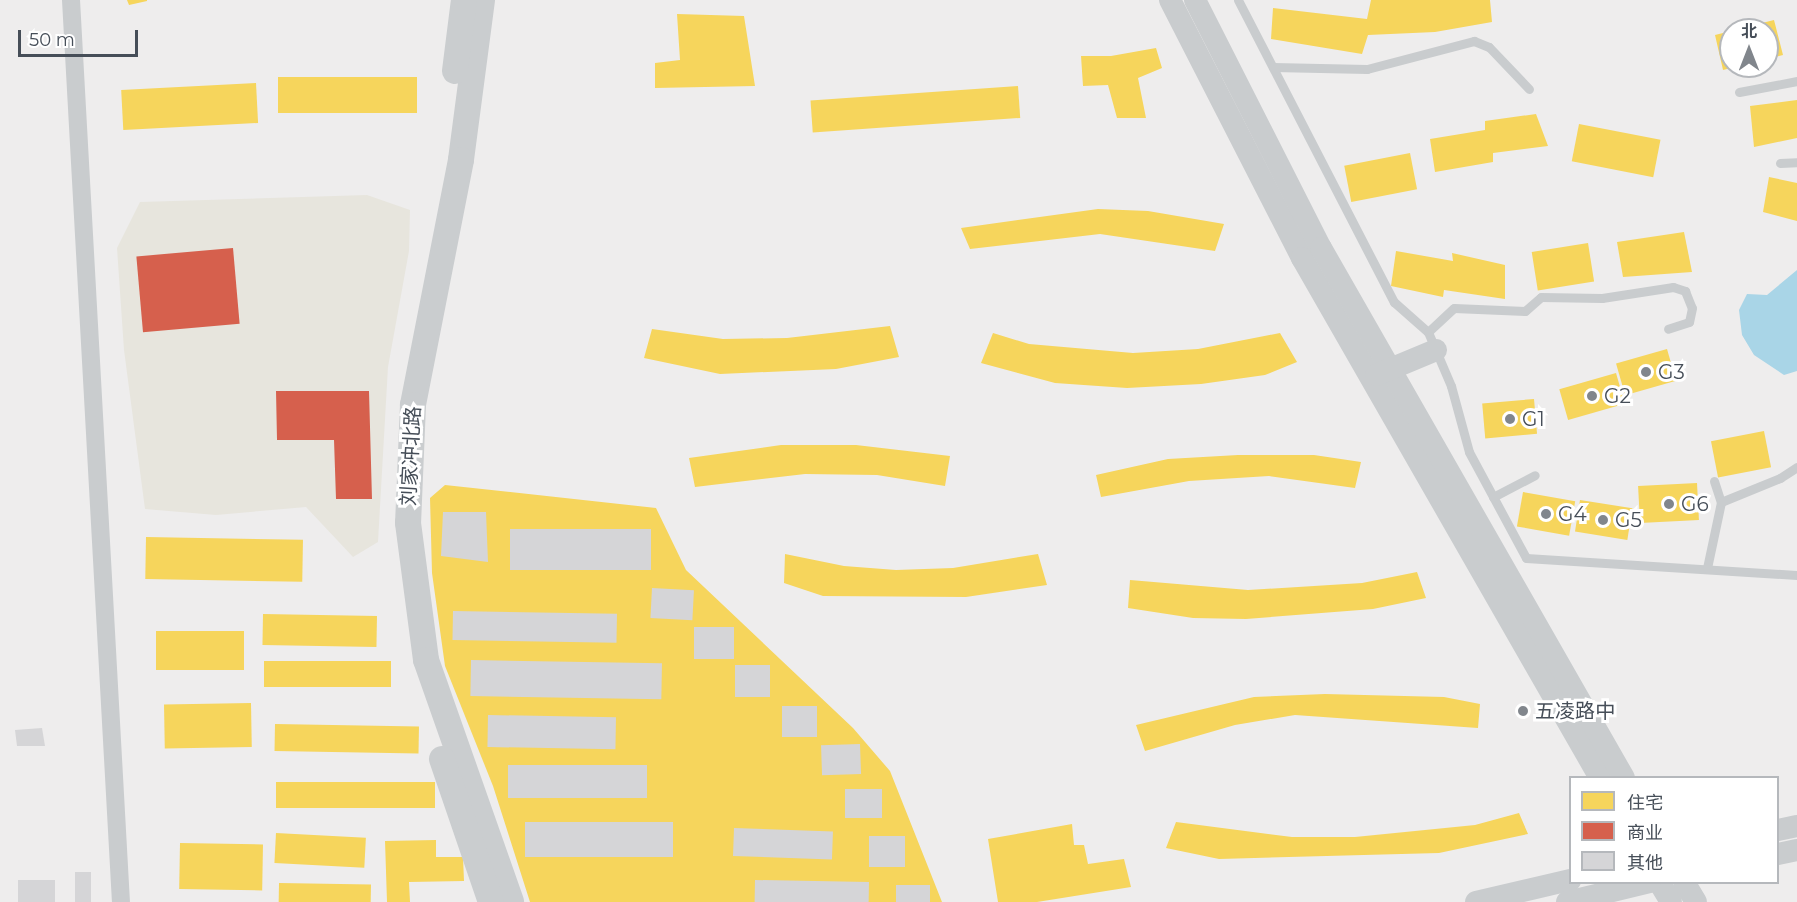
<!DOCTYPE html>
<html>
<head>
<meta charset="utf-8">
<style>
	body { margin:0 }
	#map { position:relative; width:1797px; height:902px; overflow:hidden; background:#eeeded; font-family:Montserrat,"Noto Sans SC",sans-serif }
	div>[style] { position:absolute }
	.commercial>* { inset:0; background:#e7e5dd }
	.water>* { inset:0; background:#a9d5e7 }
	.homes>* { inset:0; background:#f6d55c; transform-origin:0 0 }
	.shops>* { inset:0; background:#d6604d; transform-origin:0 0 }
	.building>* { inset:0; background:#d5d5d7; transform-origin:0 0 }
	.service>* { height:9px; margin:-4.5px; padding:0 4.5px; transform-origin:4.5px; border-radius:4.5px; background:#c9ccce }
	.minor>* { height:18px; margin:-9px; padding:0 9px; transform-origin:9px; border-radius:9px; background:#c9ccce }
	.tertiary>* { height:22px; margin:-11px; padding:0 11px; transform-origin:11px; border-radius:11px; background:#c9ccce }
	.secondary>* { height:26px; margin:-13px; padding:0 13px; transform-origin:13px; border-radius:13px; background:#cacdcf }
	.dots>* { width:16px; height:16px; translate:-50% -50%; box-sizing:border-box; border:3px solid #fff; border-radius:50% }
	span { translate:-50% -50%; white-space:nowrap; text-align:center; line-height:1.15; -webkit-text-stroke:6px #fff; paint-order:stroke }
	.poi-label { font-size:20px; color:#464e58 }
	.left { translate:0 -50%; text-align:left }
	.street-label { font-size:20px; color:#464e58 }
	.legend { position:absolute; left:1569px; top:776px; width:210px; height:108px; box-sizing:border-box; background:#fff; border:2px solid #b5b8bc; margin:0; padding:8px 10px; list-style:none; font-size:18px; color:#464e58 }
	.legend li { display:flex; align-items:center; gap:12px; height:30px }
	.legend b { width:30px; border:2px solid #b5b8bc }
	.north { position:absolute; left:1719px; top:18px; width:60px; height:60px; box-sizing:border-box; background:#fff; border:2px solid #b5b8bc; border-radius:50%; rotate:0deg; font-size:16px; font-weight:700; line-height:24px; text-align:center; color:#464e58 }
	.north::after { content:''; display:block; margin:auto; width:21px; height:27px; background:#81868c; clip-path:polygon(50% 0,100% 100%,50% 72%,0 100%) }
	.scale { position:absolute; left:18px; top:30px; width:120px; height:27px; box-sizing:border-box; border:3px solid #464e58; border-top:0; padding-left:8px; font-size:18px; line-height:21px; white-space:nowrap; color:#464e58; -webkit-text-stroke:4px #fff; paint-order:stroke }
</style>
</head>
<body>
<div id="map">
	<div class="commercial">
		<div style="clip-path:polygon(367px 195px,410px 210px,409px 251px,388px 367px,378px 542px,353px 557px,306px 507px,216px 515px,145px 509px,124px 350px,117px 248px,140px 202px)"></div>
	</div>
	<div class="water">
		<div style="clip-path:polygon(1797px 270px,1797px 371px,1784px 375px,1754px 355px,1742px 335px,1739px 310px,1747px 294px,1767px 295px)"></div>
	</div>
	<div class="homes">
		<div style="clip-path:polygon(127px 0,147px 0,147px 1px,129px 5px)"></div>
		<div style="clip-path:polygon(1371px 0,1490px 0,1492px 22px,1435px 32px,1368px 35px,1362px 54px,1271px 39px,1273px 8px,1367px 19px)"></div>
		<div style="clip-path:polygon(677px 14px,744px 16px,755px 86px,655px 88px,655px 63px,680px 60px)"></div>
		<div style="clip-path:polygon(1774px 20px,1783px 55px,1767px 59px,1767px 30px,1738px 29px)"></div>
		<div style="clip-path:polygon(1731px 31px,1731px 66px,1735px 67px,1723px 70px,1715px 35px)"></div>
		<div style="clip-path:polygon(1156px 48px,1162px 68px,1138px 78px,1146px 118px,1117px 118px,1108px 85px,1083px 86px,1081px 56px,1111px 56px)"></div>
		<div style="left:417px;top:77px;width:36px;height:139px;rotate:90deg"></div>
		<div style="left:256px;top:83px;width:40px;height:135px;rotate:87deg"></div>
		<div style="left:1018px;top:86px;width:32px;height:208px;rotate:86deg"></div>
		<div style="clip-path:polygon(1797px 100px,1797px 138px,1754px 147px,1750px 106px)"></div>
		<div style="clip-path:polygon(1536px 114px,1548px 146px,1493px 153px,1493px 162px,1435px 172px,1430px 139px,1485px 130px,1485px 121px)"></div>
		<div style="left:1579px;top:124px;width:83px;height:38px;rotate:11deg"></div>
		<div style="left:1410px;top:153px;width:37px;height:67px;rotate:79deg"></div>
		<div style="clip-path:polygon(1769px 177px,1797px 183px,1797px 221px,1763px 212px)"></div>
		<div style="clip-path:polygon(1098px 209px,1148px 211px,1224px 224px,1215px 251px,1100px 234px,970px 249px,961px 228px)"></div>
		<div style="clip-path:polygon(1684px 232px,1692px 272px,1623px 277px,1617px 242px)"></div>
		<div style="left:1588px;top:243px;width:39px;height:57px;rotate:81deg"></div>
		<div style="clip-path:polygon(1396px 251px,1453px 261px,1452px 253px,1505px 265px,1505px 299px,1444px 290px,1443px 297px,1391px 286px)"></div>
		<div style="clip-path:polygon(890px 326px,899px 357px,836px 369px,720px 374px,644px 358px,652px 329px,723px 339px,787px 338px)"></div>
		<div style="clip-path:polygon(993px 333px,1029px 344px,1133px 353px,1198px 349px,1280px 333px,1297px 362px,1265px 375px,1201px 384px,1127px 388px,1055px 383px,981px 363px)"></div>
		<div style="left:1667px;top:349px;width:33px;height:53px;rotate:74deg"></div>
		<div style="left:1616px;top:373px;width:32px;height:59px;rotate:74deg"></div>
		<div style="left:1534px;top:399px;width:35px;height:52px;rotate:85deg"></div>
		<div style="left:1764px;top:431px;width:37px;height:54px;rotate:79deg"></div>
		<div style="clip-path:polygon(781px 445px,856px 445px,950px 456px,945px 486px,877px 475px,805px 474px,695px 487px,689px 458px)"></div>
		<div style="clip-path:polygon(1238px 455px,1314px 455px,1361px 462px,1355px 488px,1269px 476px,1189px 481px,1101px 497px,1096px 475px,1168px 459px)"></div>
		<div style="left:1697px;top:483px;width:37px;height:59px;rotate:87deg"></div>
		<div style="clip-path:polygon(445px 485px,656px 508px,686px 570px,853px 728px,890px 771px,942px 902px,530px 902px,493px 786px,445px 666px,432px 573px,430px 498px)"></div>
		<div style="left:1523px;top:492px;width:53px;height:35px;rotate:10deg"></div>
		<div style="left:1580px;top:500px;width:53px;height:32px;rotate:9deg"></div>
		<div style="left:146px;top:537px;width:157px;height:42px;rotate:1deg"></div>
		<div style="clip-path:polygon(785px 554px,844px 566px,896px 570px,953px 568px,1038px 554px,1047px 585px,966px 597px,823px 596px,784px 583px)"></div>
		<div style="clip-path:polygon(1417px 572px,1426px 598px,1373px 609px,1246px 619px,1193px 618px,1128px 608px,1130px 580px,1248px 590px,1362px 583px)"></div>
		<div style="left:263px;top:614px;width:114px;height:31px;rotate:1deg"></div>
		<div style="left:156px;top:631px;width:88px;height:39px"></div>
		<div style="left:264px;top:661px;width:127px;height:26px"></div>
		<div style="clip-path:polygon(1325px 694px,1444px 697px,1480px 704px,1478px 728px,1295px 715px,1235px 725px,1145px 751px,1136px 725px,1254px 697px)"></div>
		<div style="left:251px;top:703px;width:44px;height:87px;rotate:89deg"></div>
		<div style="left:275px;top:724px;width:144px;height:27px;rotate:1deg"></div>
		<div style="left:435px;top:782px;width:26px;height:159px;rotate:90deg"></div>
		<div style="clip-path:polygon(1519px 813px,1528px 834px,1439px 853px,1219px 859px,1166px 848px,1176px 822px,1292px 837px,1355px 837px,1475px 825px)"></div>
		<div style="clip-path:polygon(1072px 824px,1074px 845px,1084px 845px,1088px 864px,1124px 859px,1131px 887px,1037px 902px,998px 902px,988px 839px)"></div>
		<div style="left:276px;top:833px;width:90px;height:30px;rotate:3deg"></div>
		<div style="clip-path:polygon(436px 840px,436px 857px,463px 857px,464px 881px,409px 882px,410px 902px,387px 902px,385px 841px)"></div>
		<div style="left:180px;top:843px;width:83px;height:46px;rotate:1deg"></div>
		<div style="left:279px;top:883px;width:92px;height:19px;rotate:1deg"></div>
	</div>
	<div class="shops">
		<div style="left:233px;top:248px;width:76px;height:97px;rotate:85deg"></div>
		<div style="clip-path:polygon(276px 391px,369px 391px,372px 499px,336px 499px,334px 440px,277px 440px)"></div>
	</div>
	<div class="building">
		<div style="clip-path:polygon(443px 512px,486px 512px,488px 562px,441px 556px)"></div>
		<div style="left:510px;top:529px;width:141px;height:41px"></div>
		<div style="left:652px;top:588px;width:42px;height:30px;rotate:3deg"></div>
		<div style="left:453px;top:611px;width:164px;height:29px;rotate:1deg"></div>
		<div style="left:694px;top:627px;width:40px;height:32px"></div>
		<div style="left:471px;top:660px;width:191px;height:36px;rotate:1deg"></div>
		<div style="left:735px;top:665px;width:35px;height:32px"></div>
		<div style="left:782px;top:706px;width:35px;height:31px"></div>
		<div style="left:488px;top:715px;width:128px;height:32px;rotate:1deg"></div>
		<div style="clip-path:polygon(42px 728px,45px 746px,17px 746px,15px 730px)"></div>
		<div style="left:860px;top:744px;width:30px;height:39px;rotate:88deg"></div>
		<div style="left:647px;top:765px;width:33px;height:139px;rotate:90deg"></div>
		<div style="left:845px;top:789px;width:37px;height:29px"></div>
		<div style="left:525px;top:822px;width:148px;height:35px"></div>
		<div style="left:734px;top:828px;width:99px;height:28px;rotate:2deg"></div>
		<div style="left:869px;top:836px;width:36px;height:31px"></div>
		<div style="left:75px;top:872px;width:16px;height:30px"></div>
		<div style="left:18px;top:880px;width:37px;height:22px"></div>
		<div style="left:755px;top:880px;width:114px;height:22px;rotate:1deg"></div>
		<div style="left:930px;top:885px;width:17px;height:34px;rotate:90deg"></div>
	</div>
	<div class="service">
		<div style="left:1238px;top:0;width:340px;rotate:62.7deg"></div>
		<div style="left:1394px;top:302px;width:45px;rotate:41.4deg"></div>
		<div style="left:1428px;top:332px;width:59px;rotate:66.9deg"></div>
		<div style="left:1451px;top:386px;width:68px;rotate:74.7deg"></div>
		<div style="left:1469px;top:452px;width:120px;rotate:61.7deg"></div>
		<div style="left:1526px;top:558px;width:272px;rotate:3.6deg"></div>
		<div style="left:1273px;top:67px;width:94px;rotate:1.2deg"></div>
		<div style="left:1367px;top:69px;width:111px;rotate:-14.7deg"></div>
		<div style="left:1474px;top:41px;width:16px;rotate:22deg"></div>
		<div style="left:1489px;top:47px;width:58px;rotate:46.4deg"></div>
		<div style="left:1739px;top:92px;width:59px;rotate:-10.7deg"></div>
		<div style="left:1780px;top:163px;width:17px;rotate:-3deg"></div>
		<div style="left:1428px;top:332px;width:35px;rotate:-43deg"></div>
		<div style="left:1454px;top:308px;width:71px;rotate:2.4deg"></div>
		<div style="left:1525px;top:311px;width:21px;rotate:-41deg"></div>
		<div style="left:1541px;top:297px;width:61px;rotate:0.9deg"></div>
		<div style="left:1602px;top:298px;width:72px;rotate:-8.8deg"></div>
		<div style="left:1673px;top:287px;width:13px;rotate:18deg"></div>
		<div style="left:1685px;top:291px;width:18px;rotate:68deg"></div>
		<div style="left:1692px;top:308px;width:14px;rotate:102deg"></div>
		<div style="left:1689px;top:322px;width:22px;rotate:162deg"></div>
		<div style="left:1714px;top:481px;width:22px;rotate:72deg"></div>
		<div style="left:1493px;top:497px;width:47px;rotate:-27.6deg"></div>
		<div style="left:1707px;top:568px;width:67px;rotate:-78deg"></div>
		<div style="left:1721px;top:502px;width:64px;rotate:-22.1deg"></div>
		<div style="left:1780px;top:478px;width:20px;rotate:-33deg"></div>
	</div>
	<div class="minor">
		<div style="left:71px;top:0;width:903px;rotate:86.83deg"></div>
	</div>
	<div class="tertiary">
		<div style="left:1170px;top:0;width:290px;rotate:62.9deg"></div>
		<div style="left:1302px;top:258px;width:599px;rotate:60.18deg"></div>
		<div style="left:1195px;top:0;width:278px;rotate:63.1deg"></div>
		<div style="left:1321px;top:248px;width:610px;rotate:60.24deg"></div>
		<div style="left:1376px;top:375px;width:65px;rotate:-22.6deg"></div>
		<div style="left:1778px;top:830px;width:19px;rotate:-12deg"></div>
		<div style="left:1778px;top:854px;width:19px;rotate:-12deg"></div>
		<div style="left:1659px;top:882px;width:23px;rotate:59deg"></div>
		<div style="left:1684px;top:882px;width:23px;rotate:59deg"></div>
		<div style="left:1476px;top:902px;width:97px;rotate:-13.2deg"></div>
		<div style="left:1567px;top:902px;width:85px;rotate:-13.5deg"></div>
	</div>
	<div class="secondary">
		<div style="left:482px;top:0;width:161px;rotate:97.5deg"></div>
		<div style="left:461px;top:160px;width:250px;rotate:101.1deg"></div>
		<div style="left:413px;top:405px;width:118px;rotate:92.4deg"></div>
		<div style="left:408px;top:523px;width:138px;rotate:82.5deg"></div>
		<div style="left:426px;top:660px;width:256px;rotate:70.6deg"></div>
		<div style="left:455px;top:71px;width:72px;rotate:-82.8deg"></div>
		<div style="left:442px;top:759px;width:151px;rotate:71.1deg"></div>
	</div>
	<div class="dots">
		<div style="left:1646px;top:372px;background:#81868c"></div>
		<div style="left:1592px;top:396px;background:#81868c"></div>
		<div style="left:1510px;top:419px;background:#81868c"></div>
		<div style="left:1669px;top:504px;background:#81868c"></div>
		<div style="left:1546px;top:514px;background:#81868c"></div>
		<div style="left:1603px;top:520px;background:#81868c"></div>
		<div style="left:1523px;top:711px;background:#81868c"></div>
	</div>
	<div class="poi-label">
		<span class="left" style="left:1658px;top:372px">G3</span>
		<span class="left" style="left:1604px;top:396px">G2</span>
		<span class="left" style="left:1522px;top:419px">G1</span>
		<span class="left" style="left:1681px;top:504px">G6</span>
		<span class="left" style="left:1558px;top:514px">G4</span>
		<span class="left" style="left:1615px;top:520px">G5</span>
		<span class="left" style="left:1535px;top:711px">五凌路中</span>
	</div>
	<div class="street-label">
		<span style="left:411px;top:456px;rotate:-87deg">刘家冲北路</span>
	</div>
	<ul class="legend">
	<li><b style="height:16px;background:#f6d55c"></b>住宅</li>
	<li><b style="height:16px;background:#d6604d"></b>商业</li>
	<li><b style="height:16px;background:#d5d5d7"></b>其他</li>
	</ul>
	<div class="north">北</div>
	<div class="scale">50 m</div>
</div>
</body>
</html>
